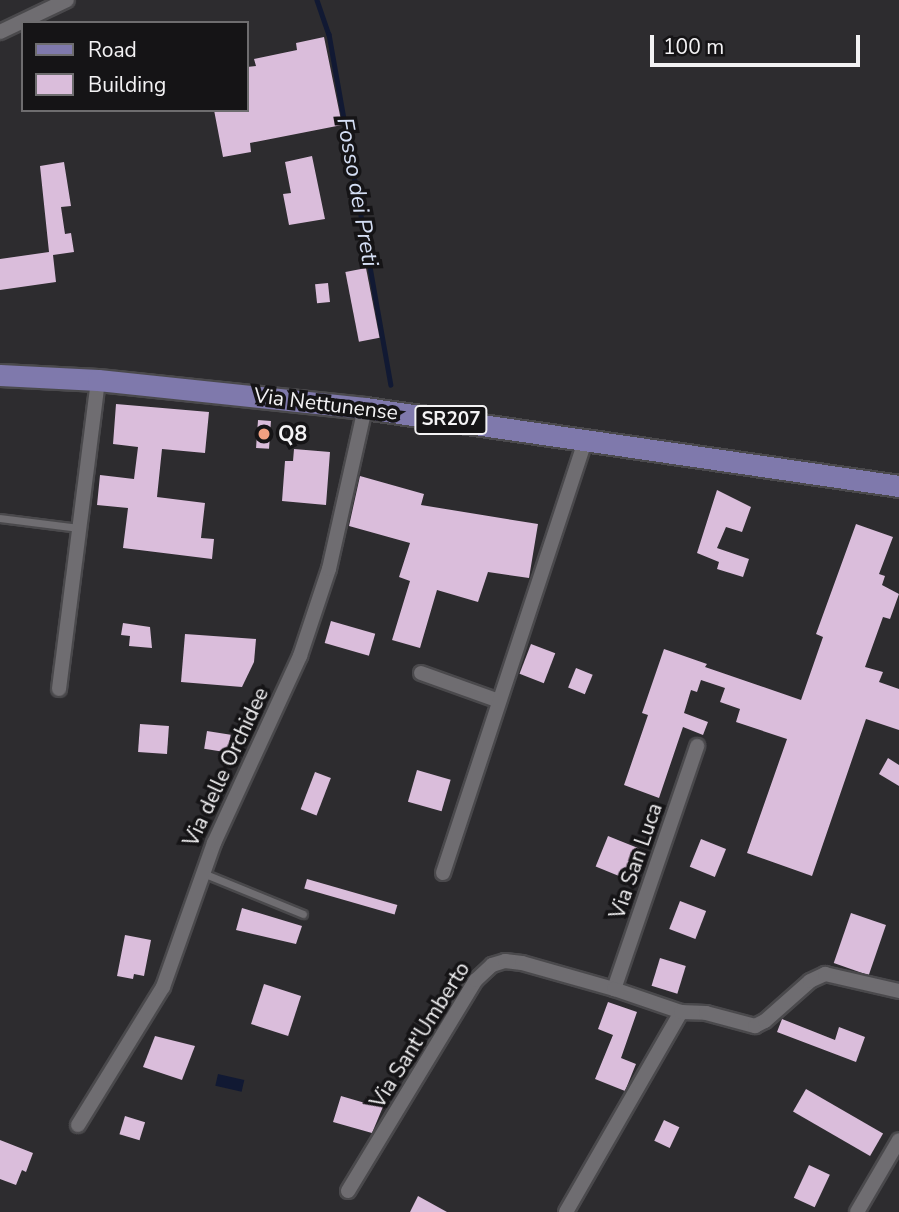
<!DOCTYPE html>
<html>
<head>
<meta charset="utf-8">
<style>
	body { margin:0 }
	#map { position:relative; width:899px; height:1212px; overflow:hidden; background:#2d2c2f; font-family:"Nunito Sans",sans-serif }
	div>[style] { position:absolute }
	.water>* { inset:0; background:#111933; transform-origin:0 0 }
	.stream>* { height:4.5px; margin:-2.25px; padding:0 2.25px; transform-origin:2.25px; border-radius:2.25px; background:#111933 }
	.building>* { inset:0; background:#dabddb; transform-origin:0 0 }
	.roads { filter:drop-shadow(2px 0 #4a494c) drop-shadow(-2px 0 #4a494c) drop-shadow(0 2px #4a494c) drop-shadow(0 -2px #4a494c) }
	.service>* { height:7px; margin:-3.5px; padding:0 3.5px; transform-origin:3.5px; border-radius:3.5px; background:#6f6d71 }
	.minor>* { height:14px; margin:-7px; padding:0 7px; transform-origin:7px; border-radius:7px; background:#6f6d71 }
	.primary>* { height:21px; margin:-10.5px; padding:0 10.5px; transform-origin:10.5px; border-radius:10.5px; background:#7f79ac }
	.dots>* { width:19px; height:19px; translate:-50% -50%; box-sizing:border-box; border:4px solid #151416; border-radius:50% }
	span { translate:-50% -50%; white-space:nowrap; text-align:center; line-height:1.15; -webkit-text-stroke:7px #151416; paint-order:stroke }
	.shield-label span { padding:2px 5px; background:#151416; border:2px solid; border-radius:5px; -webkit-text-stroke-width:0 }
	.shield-label { font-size:19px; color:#f3f2f4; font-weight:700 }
	.street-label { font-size:21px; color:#f3f2f4 }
	.poi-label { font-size:21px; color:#f3f2f4; font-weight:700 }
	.left { translate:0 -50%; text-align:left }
	.water-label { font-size:23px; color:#d4def4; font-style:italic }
	.legend { position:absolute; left:21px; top:21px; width:228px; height:91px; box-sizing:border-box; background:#151416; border:2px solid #6e6d6f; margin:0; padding:9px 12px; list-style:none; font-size:21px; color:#f3f2f4 }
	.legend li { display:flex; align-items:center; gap:14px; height:35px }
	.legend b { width:35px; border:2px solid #6e6d6f }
	.scale { position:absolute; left:650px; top:35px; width:210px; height:32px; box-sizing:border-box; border:4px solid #f3f2f4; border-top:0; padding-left:9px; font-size:21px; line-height:24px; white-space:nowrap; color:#f3f2f4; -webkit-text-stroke:5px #151416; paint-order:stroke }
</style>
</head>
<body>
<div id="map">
	<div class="water">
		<div style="left:218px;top:1074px;width:27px;height:12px;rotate:13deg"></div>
	</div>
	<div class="stream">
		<div style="left:317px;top:0;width:36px;rotate:71deg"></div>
		<div style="left:329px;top:34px;width:356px;rotate:80deg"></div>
	</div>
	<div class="building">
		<div style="clip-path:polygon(324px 37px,342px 125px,250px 143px,251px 152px,223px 157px,214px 110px,247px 110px,247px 67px,256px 66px,254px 59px,297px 50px,296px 43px)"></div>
		<div style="clip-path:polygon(312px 156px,325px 219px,289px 225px,283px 194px,291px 193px,285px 162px)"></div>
		<div style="clip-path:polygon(64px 162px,71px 206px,61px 207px,65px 234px,71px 233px,74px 252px,53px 255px,56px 282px,0 290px,0 259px,49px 252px,40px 166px)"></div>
		<div style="left:366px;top:268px;width:71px;height:21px;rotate:79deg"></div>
		<div style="left:328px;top:283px;width:19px;height:13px;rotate:84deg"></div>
		<div style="clip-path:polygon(116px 404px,209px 412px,205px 453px,162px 449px,157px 497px,205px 503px,201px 538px,214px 539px,212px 559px,123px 548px,128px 508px,97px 505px,100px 475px,134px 479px,138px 447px,113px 444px)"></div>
		<div style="left:258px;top:420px;width:13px;height:28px;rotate:4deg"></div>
		<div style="clip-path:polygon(294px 449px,330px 452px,326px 505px,282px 501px,285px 461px,293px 461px)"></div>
		<div style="clip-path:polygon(360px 476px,424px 494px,421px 505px,538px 524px,529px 578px,488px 572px,478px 602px,437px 590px,420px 648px,392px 640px,410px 581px,399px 577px,410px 543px,349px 526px)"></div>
		<div style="clip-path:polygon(717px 490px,751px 507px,742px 532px,726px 527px,717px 548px,749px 559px,743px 577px,717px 569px,719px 562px,697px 553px)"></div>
		<div style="clip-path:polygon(856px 524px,893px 537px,879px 574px,885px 576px,882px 585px,899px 594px,890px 619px,883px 617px,865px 667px,883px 672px,879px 682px,899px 689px,899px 730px,866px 719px,812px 876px,747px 853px,787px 739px,736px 722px,740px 709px,720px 702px,725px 688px,701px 680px,697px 692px,691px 690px,684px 713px,708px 722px,703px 735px,683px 727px,659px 798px,624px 785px,648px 715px,642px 713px,664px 649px,707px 664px,705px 667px,801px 700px,823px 637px,816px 634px)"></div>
		<div style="left:331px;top:621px;width:46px;height:23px;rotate:16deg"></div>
		<div style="clip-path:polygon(123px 623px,150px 627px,152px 648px,129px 646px,130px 636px,121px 635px)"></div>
		<div style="clip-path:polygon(185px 634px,256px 639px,254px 662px,242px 687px,181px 682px)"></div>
		<div style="left:531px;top:644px;width:26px;height:32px;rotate:21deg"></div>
		<div style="left:576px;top:668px;width:18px;height:21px;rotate:22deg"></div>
		<div style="left:140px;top:724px;width:29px;height:28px;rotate:4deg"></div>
		<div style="left:207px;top:731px;width:24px;height:18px;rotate:9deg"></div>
		<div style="clip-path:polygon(888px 758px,899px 765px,899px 786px,879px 774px)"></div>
		<div style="left:417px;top:770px;width:35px;height:33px;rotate:16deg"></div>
		<div style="left:315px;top:772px;width:17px;height:40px;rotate:21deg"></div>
		<div style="left:608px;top:836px;width:41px;height:33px;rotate:22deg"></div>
		<div style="left:701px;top:839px;width:27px;height:30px;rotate:22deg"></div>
		<div style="left:307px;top:879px;width:94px;height:10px;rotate:16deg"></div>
		<div style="left:680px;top:901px;width:28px;height:30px;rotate:21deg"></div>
		<div style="clip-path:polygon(242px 908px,302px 926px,296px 944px,236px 930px)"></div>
		<div style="left:851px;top:913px;width:37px;height:53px;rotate:19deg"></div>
		<div style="clip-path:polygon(125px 935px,151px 940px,144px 976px,134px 974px,133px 979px,117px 976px)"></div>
		<div style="left:660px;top:958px;width:27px;height:29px;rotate:17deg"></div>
		<div style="left:264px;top:984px;width:39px;height:42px;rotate:18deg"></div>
		<div style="clip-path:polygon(608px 1002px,637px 1012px,621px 1058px,636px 1064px,625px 1091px,595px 1079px,613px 1035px,598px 1029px)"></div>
		<div style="clip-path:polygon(782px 1019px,835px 1040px,839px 1027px,865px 1037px,856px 1062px,777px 1032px)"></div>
		<div style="clip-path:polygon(155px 1036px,195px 1046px,182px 1080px,143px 1067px)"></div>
		<div style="left:806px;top:1089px;width:89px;height:26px;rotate:30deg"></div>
		<div style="clip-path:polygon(341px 1096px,365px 1103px,367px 1097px,385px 1102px,372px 1133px,333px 1122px)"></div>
		<div style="left:125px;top:1116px;width:21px;height:19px;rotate:17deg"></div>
		<div style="left:664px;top:1120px;width:17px;height:23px;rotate:25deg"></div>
		<div style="clip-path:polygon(0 1140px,33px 1153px,26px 1172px,22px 1170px,16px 1185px,0 1179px)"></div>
		<div style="left:809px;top:1165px;width:23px;height:36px;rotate:25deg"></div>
		<div style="clip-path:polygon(418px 1196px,447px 1212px,410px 1212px)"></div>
	</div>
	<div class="roads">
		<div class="service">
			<div style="left:0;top:518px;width:80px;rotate:7.2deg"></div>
			<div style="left:203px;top:873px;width:108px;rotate:22.3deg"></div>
		</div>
		<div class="minor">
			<div style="left:0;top:32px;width:74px;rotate:-25.5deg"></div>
			<div style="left:421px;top:673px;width:83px;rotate:19.7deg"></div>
			<div style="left:59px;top:689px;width:311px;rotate:-82.8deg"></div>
			<div style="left:443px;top:873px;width:456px;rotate:-71.8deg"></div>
			<div style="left:614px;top:989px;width:257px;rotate:-71.1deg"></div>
			<div style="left:78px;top:1125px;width:162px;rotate:-58.4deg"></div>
			<div style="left:163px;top:987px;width:153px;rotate:-70.5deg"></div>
			<div style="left:214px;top:843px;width:206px;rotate:-65.3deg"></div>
			<div style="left:300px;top:656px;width:92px;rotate:-71.6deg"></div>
			<div style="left:329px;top:569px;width:165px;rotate:-77.4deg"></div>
			<div style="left:348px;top:1191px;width:247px;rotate:-58.8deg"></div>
			<div style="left:476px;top:980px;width:22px;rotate:-43deg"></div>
			<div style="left:492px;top:965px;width:14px;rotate:-17deg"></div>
			<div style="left:505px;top:961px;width:17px;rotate:7deg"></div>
			<div style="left:522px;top:963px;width:96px;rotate:15.8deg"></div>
			<div style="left:614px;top:989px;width:71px;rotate:18.9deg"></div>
			<div style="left:566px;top:1212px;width:231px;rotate:-60.1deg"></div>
			<div style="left:681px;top:1012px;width:25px;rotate:2deg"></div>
			<div style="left:706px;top:1013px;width:51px;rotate:14.9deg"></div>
			<div style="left:755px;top:1026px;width:11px;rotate:-27deg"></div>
			<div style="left:765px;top:1021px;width:60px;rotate:-41.6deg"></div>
			<div style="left:810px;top:981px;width:17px;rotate:-25deg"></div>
			<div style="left:825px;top:974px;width:76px;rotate:12.9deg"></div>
			<div style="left:857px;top:1212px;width:83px;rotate:-59.7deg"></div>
		</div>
		<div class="primary">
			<div style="left:0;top:375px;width:98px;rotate:2.9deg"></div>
			<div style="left:98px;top:380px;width:268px;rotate:6deg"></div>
			<div style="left:365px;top:408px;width:540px;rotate:8.31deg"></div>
		</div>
	</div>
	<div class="dots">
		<div style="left:264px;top:434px;background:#f2a081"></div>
	</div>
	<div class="shield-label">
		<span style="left:451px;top:420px">SR207</span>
	</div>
	<div class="street-label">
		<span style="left:326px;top:404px;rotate:7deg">Via Nettunense</span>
		<span style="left:226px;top:767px;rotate:-65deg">Via delle Orchidee</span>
		<span style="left:636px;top:861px;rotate:-71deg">Via San Luca</span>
		<span style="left:420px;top:1035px;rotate:-58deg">Via Sant'Umberto</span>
	</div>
	<div class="poi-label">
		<span class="left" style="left:278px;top:434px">Q8</span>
	</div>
	<div class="water-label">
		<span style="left:357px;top:192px;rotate:80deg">Fosso dei Preti</span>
	</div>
	<ul class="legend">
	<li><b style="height:9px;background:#7f79ac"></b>Road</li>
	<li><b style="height:19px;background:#dabddb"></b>Building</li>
	</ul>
	<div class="scale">100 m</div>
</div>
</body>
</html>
